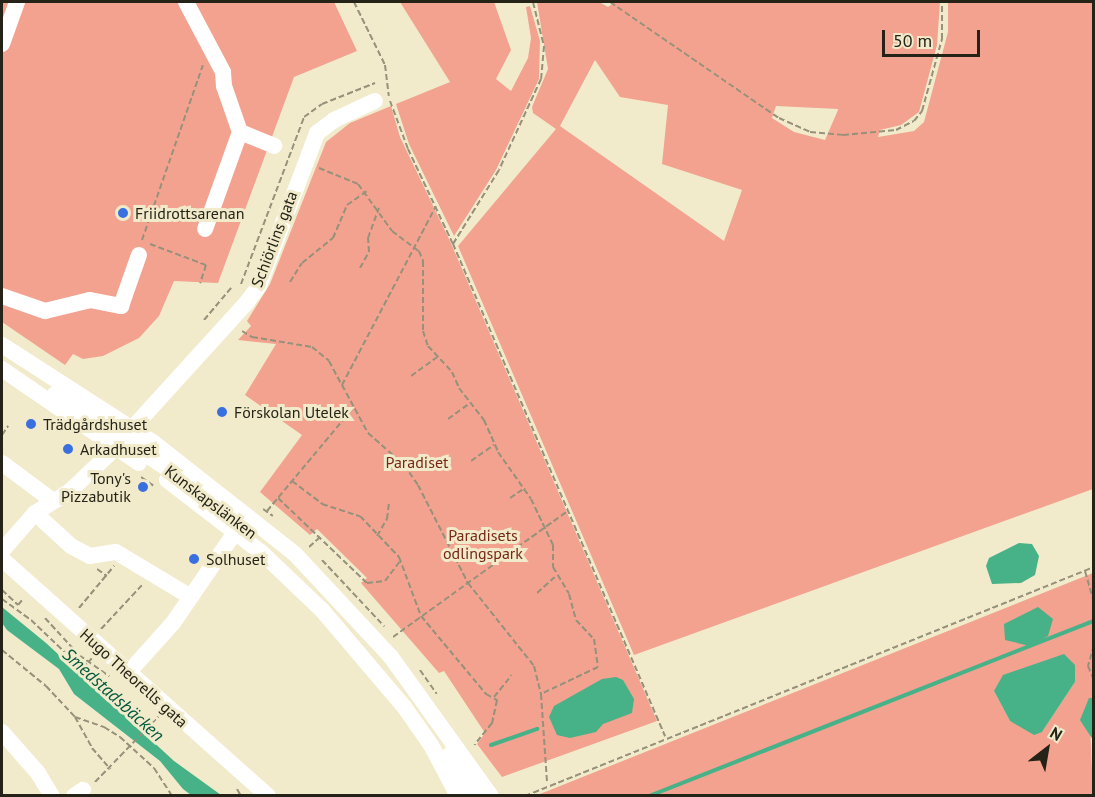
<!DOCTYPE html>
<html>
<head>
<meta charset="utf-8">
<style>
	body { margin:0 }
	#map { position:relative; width:1095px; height:797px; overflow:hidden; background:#f1ebcb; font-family:"PT Sans",sans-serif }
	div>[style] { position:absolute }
	.green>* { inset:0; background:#f2a28f }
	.water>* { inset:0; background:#47b188 }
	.stream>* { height:4px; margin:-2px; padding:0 2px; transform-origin:2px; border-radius:2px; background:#47b188 }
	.path>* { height:2px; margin-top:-1px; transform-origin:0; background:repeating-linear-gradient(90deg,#95917a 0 6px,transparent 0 9px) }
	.minor>* { height:16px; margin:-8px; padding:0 8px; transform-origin:8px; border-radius:8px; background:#fff }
	.dots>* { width:16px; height:16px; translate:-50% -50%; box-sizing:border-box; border:3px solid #f1ebcb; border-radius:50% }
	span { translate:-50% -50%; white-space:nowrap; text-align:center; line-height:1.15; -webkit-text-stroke:6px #f1ebcb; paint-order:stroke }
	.poi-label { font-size:16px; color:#252317 }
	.left { translate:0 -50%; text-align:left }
	.right { translate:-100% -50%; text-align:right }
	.street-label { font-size:16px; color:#252317 }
	.park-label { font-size:16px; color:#772615 }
	.water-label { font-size:18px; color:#00593e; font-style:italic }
	.frame { position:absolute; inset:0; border:3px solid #252317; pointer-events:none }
	.north { position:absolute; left:1017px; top:719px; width:60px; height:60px; -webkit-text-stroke:4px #f1ebcb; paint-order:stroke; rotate:31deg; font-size:16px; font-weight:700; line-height:24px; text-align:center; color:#252317 }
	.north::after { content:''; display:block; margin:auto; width:21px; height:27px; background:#252317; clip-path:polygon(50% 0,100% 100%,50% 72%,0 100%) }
	.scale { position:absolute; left:882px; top:30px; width:98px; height:27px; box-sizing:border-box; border:3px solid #252317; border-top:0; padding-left:8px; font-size:18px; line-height:21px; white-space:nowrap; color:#252317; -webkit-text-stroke:4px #f1ebcb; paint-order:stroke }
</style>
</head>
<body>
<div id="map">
	<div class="green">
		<div style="clip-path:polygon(2px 2px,334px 2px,357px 51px,294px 77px,218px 283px,174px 281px,159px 316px,139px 338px,103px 356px,83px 359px,73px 354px,65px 365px,2px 322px)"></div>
		<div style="clip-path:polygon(400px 2px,494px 2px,511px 50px,496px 79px,511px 91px,528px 58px,531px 38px,526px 7px,530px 6px,540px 41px,539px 79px,496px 170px,454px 236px,409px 144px,396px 104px,450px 82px)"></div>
		<div style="clip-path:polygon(evenodd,537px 2px,599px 2px,608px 7px,615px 2px,940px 2px,937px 45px,919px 112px,901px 125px,880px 130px,878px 137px,914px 131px,924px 122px,948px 32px,948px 2px,1093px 2px,1093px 489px,634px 655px,458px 246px,556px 129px,533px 113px,532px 107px,548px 69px,537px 2px,595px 60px,620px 97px,668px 105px,662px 164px,742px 190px,724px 241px,560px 126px,595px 60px,537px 2px,776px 106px,838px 109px,838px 110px,825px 140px,794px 132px,772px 118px,776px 106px)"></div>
		<div style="clip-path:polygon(391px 106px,400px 137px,450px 241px,657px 721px,502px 777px,477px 744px,485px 733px,444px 671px,439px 673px,361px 583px,367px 578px,317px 529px,310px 535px,260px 492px,302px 435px,245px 395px,276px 344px,238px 340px,251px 326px,247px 321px,270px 284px,326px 142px,350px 123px)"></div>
		<div style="clip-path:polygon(evenodd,1093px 573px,1093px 698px,1089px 699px,1093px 795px,535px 796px,1093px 573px,1075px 682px,1042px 732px,1010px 721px,994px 691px,1075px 682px)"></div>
	</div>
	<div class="water">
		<div style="clip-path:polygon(1019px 543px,1032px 544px,1039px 556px,1035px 575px,1021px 583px,992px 584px,986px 566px,989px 558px)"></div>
		<div style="clip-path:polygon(2px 607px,46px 643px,174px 761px,221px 795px,191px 795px,183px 789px,160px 761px,74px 694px,59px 669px,7px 630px,2px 623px)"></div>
		<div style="clip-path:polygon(1038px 607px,1053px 619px,1048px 636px,1030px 646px,1005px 640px,1004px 624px)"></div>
		<div style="clip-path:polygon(1064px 654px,1075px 665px,1075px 682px,1042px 732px,1034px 735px,1010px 721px,994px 691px,1003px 675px)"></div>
		<div style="clip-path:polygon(616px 677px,623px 680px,634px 699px,632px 713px,603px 724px,596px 732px,570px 738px,557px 735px,549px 717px,554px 706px,602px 679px)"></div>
		<div style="clip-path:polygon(1089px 698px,1093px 698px,1093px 740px,1080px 720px)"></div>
	</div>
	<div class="stream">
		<div style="left:491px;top:745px;width:49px;rotate:-19.2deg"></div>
		<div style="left:649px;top:796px;width:478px;rotate:-21.5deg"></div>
	</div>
	<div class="path">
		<div style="left:354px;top:2px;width:70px;rotate:63.8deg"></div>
		<div style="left:385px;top:65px;width:31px;rotate:83deg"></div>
		<div style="left:533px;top:2px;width:45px;rotate:76deg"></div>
		<div style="left:544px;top:46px;width:33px;rotate:95deg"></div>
		<div style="left:541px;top:79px;width:100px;rotate:114.8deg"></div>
		<div style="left:499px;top:170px;width:87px;rotate:121.9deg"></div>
		<div style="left:453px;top:244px;width:536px;rotate:66.69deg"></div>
		<div style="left:610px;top:2px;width:205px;rotate:34.5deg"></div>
		<div style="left:779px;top:118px;width:34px;rotate:24deg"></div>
		<div style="left:810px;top:132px;width:33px;rotate:5deg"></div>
		<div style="left:843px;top:135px;width:53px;rotate:-5.4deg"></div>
		<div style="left:896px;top:130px;width:20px;rotate:-27deg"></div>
		<div style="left:914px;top:121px;width:13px;rotate:-51deg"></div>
		<div style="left:922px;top:111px;width:75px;rotate:-74.5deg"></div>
		<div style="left:942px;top:39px;width:37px;rotate:-90deg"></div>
		<div style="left:390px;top:101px;width:51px;rotate:69.4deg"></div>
		<div style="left:408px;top:149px;width:105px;rotate:64.7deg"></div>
		<div style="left:319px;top:168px;width:42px;rotate:22.3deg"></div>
		<div style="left:358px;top:184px;width:58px;rotate:54.1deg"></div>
		<div style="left:392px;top:231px;width:34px;rotate:37deg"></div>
		<div style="left:419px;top:251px;width:11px;rotate:68deg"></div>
		<div style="left:423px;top:261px;width:70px;rotate:90deg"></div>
		<div style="left:423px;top:331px;width:16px;rotate:72deg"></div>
		<div style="left:428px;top:346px;width:35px;rotate:47deg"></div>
		<div style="left:452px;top:372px;width:17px;rotate:66deg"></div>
		<div style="left:459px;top:388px;width:41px;rotate:52deg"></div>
		<div style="left:484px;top:420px;width:35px;rotate:66deg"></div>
		<div style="left:498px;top:452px;width:57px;rotate:54.9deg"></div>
		<div style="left:531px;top:499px;width:51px;rotate:64.4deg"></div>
		<div style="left:553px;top:545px;width:22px;rotate:90deg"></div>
		<div style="left:553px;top:567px;width:31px;rotate:59deg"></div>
		<div style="left:569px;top:594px;width:27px;rotate:75deg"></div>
		<div style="left:576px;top:620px;width:26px;rotate:47deg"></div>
		<div style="left:594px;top:639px;width:28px;rotate:82deg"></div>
		<div style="left:598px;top:667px;width:63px;rotate:154.7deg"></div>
		<div style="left:142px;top:240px;width:185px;rotate:-70.8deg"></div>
		<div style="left:150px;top:244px;width:60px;rotate:20.6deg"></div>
		<div style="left:206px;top:265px;width:19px;rotate:108deg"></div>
		<div style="left:360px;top:268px;width:18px;rotate:-61deg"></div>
		<div style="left:369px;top:252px;width:14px;rotate:-94deg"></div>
		<div style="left:368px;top:238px;width:32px;rotate:-70deg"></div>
		<div style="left:290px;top:282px;width:22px;rotate:-58deg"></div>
		<div style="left:302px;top:263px;width:40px;rotate:-39deg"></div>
		<div style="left:333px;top:238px;width:36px;rotate:-67deg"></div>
		<div style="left:347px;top:205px;width:24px;rotate:-35deg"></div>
		<div style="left:241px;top:284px;width:178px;rotate:-69.3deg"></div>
		<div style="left:304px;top:117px;width:22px;rotate:-36deg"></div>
		<div style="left:322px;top:104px;width:57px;rotate:-21.6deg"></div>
		<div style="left:204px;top:320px;width:42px;rotate:-49.8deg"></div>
		<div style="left:242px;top:331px;width:12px;rotate:31deg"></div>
		<div style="left:252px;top:337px;width:61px;rotate:9.5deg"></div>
		<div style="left:312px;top:347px;width:22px;rotate:39deg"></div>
		<div style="left:329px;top:361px;width:27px;rotate:62deg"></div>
		<div style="left:342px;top:385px;width:202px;rotate:-62.3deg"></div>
		<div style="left:411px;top:376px;width:32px;rotate:-36deg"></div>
		<div style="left:342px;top:385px;width:55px;rotate:61.6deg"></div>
		<div style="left:368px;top:433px;width:48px;rotate:41.6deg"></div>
		<div style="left:404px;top:465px;width:24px;rotate:55deg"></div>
		<div style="left:418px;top:485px;width:110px;rotate:63deg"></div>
		<div style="left:468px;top:583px;width:106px;rotate:51.5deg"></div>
		<div style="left:534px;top:666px;width:29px;rotate:76deg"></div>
		<div style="left:541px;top:694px;width:89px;rotate:86.1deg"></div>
		<div style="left:448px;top:419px;width:27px;rotate:-36deg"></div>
		<div style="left:2px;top:435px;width:11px;rotate:-56deg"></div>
		<div style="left:471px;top:461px;width:28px;rotate:-35deg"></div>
		<div style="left:141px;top:477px;width:16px;rotate:35deg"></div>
		<div style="left:292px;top:481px;width:38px;rotate:37deg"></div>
		<div style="left:322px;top:504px;width:40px;rotate:18deg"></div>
		<div style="left:360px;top:516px;width:57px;rotate:46.4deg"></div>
		<div style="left:399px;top:557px;width:63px;rotate:69.6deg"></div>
		<div style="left:421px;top:616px;width:102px;rotate:50.2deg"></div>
		<div style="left:486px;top:694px;width:13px;rotate:29deg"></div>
		<div style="left:497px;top:700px;width:24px;rotate:102deg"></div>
		<div style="left:492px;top:723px;width:28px;rotate:129deg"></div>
		<div style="left:278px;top:498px;width:123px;rotate:43.7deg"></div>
		<div style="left:367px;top:583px;width:18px;rotate:-6deg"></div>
		<div style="left:385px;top:581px;width:26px;rotate:-53deg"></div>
		<div style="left:510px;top:498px;width:18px;rotate:-34deg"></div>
		<div style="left:263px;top:509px;width:12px;rotate:35deg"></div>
		<div style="left:267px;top:511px;width:134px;rotate:-50.1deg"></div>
		<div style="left:377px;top:536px;width:20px;rotate:-60deg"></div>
		<div style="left:387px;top:519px;width:16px;rotate:-83deg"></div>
		<div style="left:309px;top:547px;width:15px;rotate:-42deg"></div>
		<div style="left:322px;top:560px;width:91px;rotate:46.8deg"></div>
		<div style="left:97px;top:569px;width:12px;rotate:35deg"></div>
		<div style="left:1085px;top:571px;width:32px;rotate:74deg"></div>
		<div style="left:2px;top:590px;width:22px;rotate:43deg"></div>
		<div style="left:18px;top:605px;width:8px;rotate:-50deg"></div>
		<div style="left:537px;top:593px;width:25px;rotate:-42deg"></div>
		<div style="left:2px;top:599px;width:36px;rotate:36deg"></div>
		<div style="left:31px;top:620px;width:58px;rotate:43.6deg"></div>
		<div style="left:79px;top:608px;width:55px;rotate:-50.2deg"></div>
		<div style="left:45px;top:618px;width:50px;rotate:47.4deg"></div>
		<div style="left:79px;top:655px;width:37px;rotate:35deg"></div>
		<div style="left:101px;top:629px;width:60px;rotate:-47deg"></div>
		<div style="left:393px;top:637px;width:216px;rotate:-35.8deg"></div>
		<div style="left:1094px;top:645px;width:22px;rotate:106deg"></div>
		<div style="left:1088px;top:666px;width:15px;rotate:67deg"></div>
		<div style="left:2px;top:650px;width:57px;rotate:39.3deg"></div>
		<div style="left:46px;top:686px;width:42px;rotate:46.9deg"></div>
		<div style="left:75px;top:717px;width:31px;rotate:19deg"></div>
		<div style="left:104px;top:727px;width:19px;rotate:32deg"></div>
		<div style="left:120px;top:737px;width:46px;rotate:42.4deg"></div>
		<div style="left:154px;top:768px;width:33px;rotate:57deg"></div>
		<div style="left:83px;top:668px;width:13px;rotate:-48deg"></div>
		<div style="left:420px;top:670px;width:29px;rotate:55deg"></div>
		<div style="left:494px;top:697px;width:28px;rotate:-51deg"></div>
		<div style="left:75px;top:717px;width:35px;rotate:61deg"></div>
		<div style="left:92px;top:748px;width:28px;rotate:49deg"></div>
		<div style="left:95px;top:782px;width:91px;rotate:-45.9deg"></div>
		<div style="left:237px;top:789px;width:8px;rotate:60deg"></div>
		<div style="left:525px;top:796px;width:613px;rotate:-21.92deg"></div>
	</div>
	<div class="minor">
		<div style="left:186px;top:2px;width:79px;rotate:62.1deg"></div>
		<div style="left:223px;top:72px;width:14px;rotate:86deg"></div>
		<div style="left:224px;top:86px;width:49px;rotate:70.8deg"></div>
		<div style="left:240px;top:132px;width:103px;rotate:109.8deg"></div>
		<div style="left:2px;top:44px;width:45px;rotate:-70.3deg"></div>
		<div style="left:240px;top:132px;width:37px;rotate:22deg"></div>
		<div style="left:2px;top:296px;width:46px;rotate:19.2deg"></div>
		<div style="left:45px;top:311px;width:46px;rotate:-13.7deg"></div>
		<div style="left:90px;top:300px;width:32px;rotate:11deg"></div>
		<div style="left:121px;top:306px;width:54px;rotate:-70.6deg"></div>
		<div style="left:2px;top:345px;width:181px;rotate:32.8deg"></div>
		<div style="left:154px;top:443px;width:179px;rotate:38.2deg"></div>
		<div style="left:295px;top:554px;width:141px;rotate:47deg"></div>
		<div style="left:391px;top:657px;width:171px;rotate:54.3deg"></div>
		<div style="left:2px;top:369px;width:166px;rotate:34.5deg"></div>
		<div style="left:55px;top:394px;width:157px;rotate:33.6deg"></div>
		<div style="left:2px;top:463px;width:64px;rotate:36.7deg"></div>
		<div style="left:167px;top:480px;width:118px;rotate:37.5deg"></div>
		<div style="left:261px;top:552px;width:84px;rotate:43.6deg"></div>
		<div style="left:322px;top:610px;width:128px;rotate:49.7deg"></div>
		<div style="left:405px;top:708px;width:45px;rotate:54.9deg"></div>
		<div style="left:431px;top:745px;width:58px;rotate:62.1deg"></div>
		<div style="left:35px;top:513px;width:49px;rotate:42.5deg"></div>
		<div style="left:71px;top:546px;width:21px;rotate:28deg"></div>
		<div style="left:90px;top:556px;width:26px;rotate:-9deg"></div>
		<div style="left:116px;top:552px;width:87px;rotate:31deg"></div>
		<div style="left:2px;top:551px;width:50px;rotate:-49deg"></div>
		<div style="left:35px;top:513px;width:41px;rotate:-32.2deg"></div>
		<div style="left:70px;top:491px;width:52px;rotate:-43.5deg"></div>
		<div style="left:108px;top:455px;width:207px;rotate:-47.7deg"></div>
		<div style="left:247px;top:302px;width:20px;rotate:-53deg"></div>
		<div style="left:259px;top:286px;width:164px;rotate:-69.2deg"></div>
		<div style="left:317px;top:133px;width:21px;rotate:-37deg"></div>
		<div style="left:334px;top:120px;width:45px;rotate:-24.9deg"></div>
		<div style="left:2px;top:559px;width:356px;rotate:41.7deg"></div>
		<div style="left:128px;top:673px;width:67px;rotate:-48deg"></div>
		<div style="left:173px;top:623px;width:112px;rotate:-55.6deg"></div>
		<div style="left:2px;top:732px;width:55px;rotate:48.7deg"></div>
		<div style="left:38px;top:773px;width:27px;rotate:59deg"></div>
		<div style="left:449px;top:755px;width:49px;rotate:57.6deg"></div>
		<div style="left:74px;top:796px;width:11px;rotate:-34deg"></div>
	</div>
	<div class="dots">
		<div style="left:123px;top:213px;background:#396fdf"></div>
		<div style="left:222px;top:412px;background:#396fdf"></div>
		<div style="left:31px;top:424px;background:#396fdf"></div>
		<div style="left:68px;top:449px;background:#396fdf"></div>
		<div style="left:143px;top:487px;background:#396fdf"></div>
		<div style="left:194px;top:559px;background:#396fdf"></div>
	</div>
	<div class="poi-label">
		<span class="left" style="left:135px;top:213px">Friidrottsarenan</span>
		<span class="left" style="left:234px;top:412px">Förskolan Utelek</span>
		<span class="left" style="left:43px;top:424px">Trädgårdshuset</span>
		<span class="left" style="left:80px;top:449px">Arkadhuset</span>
		<span class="right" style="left:131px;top:487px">Tony's<br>Pizzabutik</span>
		<span class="left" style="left:206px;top:559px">Solhuset</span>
	</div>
	<div class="street-label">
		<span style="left:274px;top:239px;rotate:-69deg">Schiörlins gata</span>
		<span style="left:211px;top:502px;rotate:37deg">Kunskapslänken</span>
		<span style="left:134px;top:678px;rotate:42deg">Hugo Theorells gata</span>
	</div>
	<div class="park-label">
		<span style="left:417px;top:462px">Paradiset</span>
		<span style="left:483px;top:544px">Paradisets<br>odlingspark</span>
	</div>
	<div class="water-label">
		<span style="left:113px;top:695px;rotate:42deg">Smedstadsbäcken</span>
	</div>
	<div class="frame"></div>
	<div class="north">N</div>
	<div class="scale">50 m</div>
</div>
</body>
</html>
